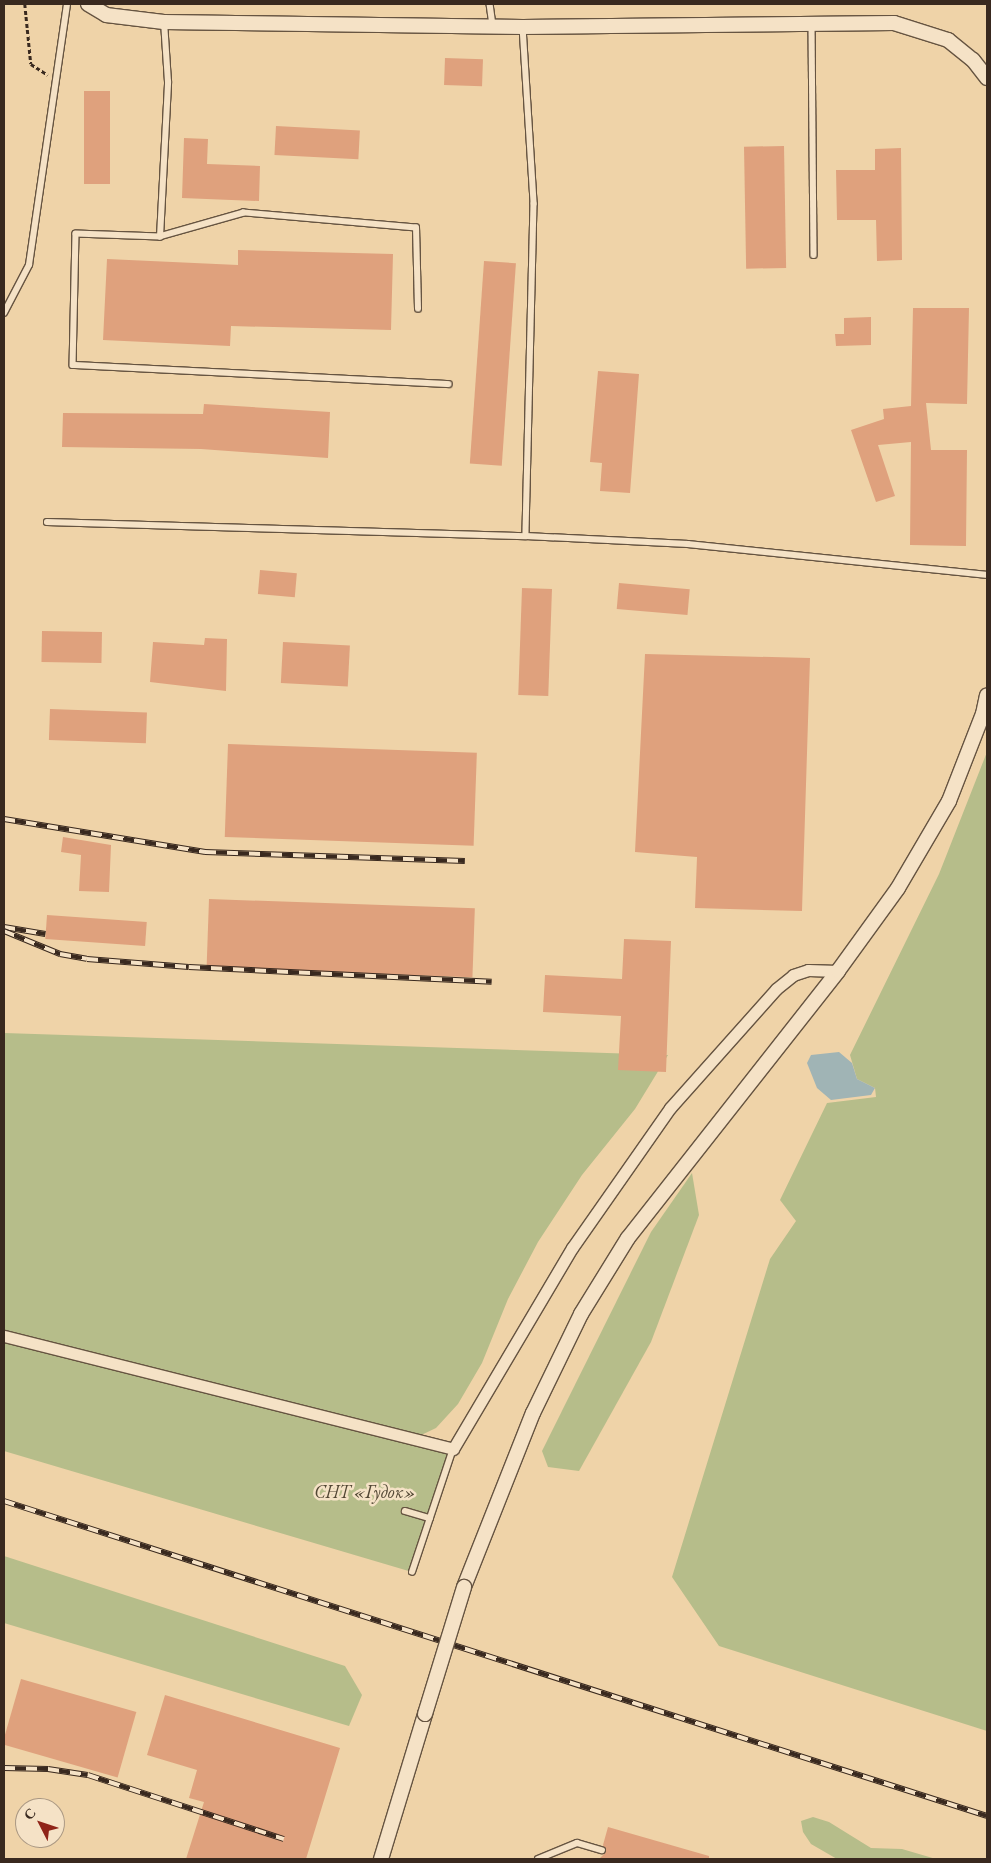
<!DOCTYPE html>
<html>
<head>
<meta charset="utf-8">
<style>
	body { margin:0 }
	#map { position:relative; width:991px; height:1863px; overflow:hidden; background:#efd3a8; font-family:"EB Garamond",serif }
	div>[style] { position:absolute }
	.green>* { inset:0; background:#b6bd8a }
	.water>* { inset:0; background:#a0b4b5 }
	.building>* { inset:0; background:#dfa17d; transform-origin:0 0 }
	.path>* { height:2.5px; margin-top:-1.25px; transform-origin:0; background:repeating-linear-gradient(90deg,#39291f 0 4px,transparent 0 6.5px) }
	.roads { filter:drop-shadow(1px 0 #665441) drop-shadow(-1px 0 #665441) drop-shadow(0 1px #665441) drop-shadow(0 -1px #665441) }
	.service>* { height:5.5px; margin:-2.75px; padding:0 2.75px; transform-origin:2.75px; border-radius:2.75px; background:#f5e2c6 }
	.minor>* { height:11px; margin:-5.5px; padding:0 5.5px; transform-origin:5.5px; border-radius:5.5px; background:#f5e2c6 }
	.tertiary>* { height:14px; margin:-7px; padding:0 7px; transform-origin:7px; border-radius:7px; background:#f5e2c6 }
	.rail>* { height:5.5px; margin-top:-2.75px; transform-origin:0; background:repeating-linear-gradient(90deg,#f5e2c6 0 11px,#39291f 0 22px); box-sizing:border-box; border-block:1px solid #39291f }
	.bridges { filter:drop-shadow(1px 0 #665441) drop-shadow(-1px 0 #665441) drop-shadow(0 1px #665441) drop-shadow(0 -1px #665441) }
	.tertiary-bridge>* { height:14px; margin:-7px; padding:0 7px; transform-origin:7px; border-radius:7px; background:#f5e2c6 }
	span { translate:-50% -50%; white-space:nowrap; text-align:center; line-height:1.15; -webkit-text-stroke:5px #f5e2c6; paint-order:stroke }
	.park-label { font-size:18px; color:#524734; font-style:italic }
	.frame { position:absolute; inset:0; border:5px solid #39291f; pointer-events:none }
	.north { position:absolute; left:15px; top:1798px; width:50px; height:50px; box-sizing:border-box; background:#f5e2c6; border:1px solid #aa9883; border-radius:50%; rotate:311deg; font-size:14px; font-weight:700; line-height:20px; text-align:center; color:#39291f }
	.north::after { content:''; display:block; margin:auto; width:18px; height:22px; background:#8f2418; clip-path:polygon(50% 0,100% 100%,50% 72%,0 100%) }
</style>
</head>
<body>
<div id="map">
	<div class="green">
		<div style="clip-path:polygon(987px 752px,987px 1731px,719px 1646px,672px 1577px,770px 1259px,796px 1221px,780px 1200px,827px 1103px,876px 1097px,875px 1088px,857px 1079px,850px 1055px,939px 874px)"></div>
		<div style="clip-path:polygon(4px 1033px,668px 1055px,635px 1109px,582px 1175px,538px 1242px,508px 1299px,482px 1363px,458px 1404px,436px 1428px,413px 1439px,453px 1449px,412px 1572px,4px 1451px)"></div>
		<div style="clip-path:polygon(692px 1173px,699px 1215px,651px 1342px,579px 1471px,548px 1467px,542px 1451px,651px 1232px)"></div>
		<div style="clip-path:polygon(4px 1556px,345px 1666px,362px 1695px,349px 1726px,4px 1623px)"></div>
		<div style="clip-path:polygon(813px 1817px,829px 1822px,871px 1848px,902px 1849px,936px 1859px,837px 1859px,811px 1844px,803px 1832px,801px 1821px)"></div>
	</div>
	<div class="water">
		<div style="clip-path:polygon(839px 1052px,852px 1063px,857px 1079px,875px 1088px,871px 1095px,831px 1100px,817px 1088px,807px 1063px,811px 1055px)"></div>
	</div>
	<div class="building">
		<div style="left:445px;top:58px;width:38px;height:27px;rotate:2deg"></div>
		<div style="left:84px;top:91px;width:26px;height:93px"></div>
		<div style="left:276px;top:126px;width:84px;height:29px;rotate:3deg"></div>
		<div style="clip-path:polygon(184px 138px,208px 139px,207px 164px,260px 166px,259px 201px,182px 198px)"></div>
		<div style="left:784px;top:146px;width:122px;height:40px;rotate:89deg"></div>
		<div style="clip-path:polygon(901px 148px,902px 260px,877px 261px,876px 220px,837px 220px,836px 170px,875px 170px,875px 149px)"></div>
		<div style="clip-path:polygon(238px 250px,393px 254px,391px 330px,231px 326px,230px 346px,103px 340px,107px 259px,238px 265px)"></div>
		<div style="left:484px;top:261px;width:32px;height:203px;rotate:4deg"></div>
		<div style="clip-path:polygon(913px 308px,969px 308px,967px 404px,926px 403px,931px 450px,967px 450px,966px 546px,910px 545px,911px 442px,878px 445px,895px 496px,876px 502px,851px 430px,884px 419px,883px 409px,911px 406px)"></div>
		<div style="clip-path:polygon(871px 317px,871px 345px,836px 346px,835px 334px,844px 334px,844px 318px)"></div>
		<div style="clip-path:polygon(598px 371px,639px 374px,630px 493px,600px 491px,602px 463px,590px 462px)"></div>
		<div style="clip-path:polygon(204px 404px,330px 412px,328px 458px,201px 449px,62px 447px,63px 413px,203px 414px)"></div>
		<div style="left:260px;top:570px;width:37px;height:24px;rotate:5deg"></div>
		<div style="left:619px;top:583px;width:71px;height:26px;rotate:5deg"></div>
		<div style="left:522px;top:588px;width:30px;height:107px;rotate:2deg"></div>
		<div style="left:42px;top:631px;width:60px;height:31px;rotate:1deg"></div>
		<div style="clip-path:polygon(205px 638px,227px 639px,226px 691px,150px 682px,153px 642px,204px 645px)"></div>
		<div style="left:283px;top:642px;width:67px;height:41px;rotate:3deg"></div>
		<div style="clip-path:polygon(645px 654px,810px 658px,802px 911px,695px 908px,697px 857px,635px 852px)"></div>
		<div style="left:50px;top:709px;width:97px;height:31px;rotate:2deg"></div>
		<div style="left:228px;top:744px;width:249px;height:93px;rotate:2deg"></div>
		<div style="clip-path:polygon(63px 837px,111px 845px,109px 892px,79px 891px,81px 855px,61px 852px)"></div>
		<div style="left:209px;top:899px;width:266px;height:69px;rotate:2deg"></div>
		<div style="left:47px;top:915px;width:100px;height:24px;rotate:4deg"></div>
		<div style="clip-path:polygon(624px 939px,671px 941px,666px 1072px,618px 1070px,621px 1016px,543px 1012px,545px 975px,622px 979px)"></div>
		<div style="left:21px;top:1679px;width:120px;height:68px;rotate:16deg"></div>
		<div style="clip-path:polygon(165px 1695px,340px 1748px,306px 1859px,186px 1859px,204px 1802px,189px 1798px,197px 1770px,147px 1755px)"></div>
		<div style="clip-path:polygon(608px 1827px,709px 1856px,709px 1859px,599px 1859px,606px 1852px,603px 1845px)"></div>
	</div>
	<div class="path">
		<div style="left:25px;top:4px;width:60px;rotate:84.3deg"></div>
		<div style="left:31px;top:64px;width:20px;rotate:33deg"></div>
	</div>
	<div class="roads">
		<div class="service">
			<div style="left:490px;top:4px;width:22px;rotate:82deg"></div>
			<div style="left:812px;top:25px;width:230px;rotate:89.5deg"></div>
			<div style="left:523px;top:27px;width:177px;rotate:86.4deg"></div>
			<div style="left:534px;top:204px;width:332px;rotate:91.4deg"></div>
			<div style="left:160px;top:237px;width:155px;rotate:-87deg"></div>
			<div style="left:168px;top:82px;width:60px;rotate:-93.8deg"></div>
			<div style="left:418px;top:309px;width:81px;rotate:-91.4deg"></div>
			<div style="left:416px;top:228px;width:173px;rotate:-175deg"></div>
			<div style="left:244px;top:213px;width:87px;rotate:164.1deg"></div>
			<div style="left:160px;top:237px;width:84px;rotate:-178deg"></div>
			<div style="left:76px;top:234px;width:131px;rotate:91.3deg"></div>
			<div style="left:73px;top:365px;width:376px;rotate:2.9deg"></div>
			<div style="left:4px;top:313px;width:54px;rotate:-62.5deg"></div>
			<div style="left:29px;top:265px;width:264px;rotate:-81.7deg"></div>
			<div style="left:47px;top:522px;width:479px;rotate:1.7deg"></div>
			<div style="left:526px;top:536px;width:162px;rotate:2.8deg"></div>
			<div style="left:688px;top:544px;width:301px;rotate:5.9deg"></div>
			<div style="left:405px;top:1511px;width:26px;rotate:16deg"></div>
			<div style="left:412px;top:1572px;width:130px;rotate:-71.6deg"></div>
			<div style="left:538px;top:1859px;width:42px;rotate:-22.3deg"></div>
			<div style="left:577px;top:1843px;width:26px;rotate:16deg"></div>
		</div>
		<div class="minor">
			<div style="left:4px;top:1336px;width:463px;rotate:14.1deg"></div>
			<div style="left:453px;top:1449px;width:234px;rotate:-59.4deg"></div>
			<div style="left:572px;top:1248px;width:171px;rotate:-55deg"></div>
			<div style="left:670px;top:1108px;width:159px;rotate:-48.3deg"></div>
			<div style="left:776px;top:989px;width:22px;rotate:-39deg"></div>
			<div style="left:793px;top:975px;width:16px;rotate:-18deg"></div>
			<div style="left:808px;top:970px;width:30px;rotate:2deg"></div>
		</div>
		<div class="tertiary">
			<div style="left:88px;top:4px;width:21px;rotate:31deg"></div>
			<div style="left:106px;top:15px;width:58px;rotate:6.9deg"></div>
			<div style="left:164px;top:22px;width:359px;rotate:0.8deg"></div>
			<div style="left:523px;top:27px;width:371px;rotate:-0.6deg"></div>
			<div style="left:894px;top:23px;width:57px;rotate:17.5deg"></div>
			<div style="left:948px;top:40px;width:32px;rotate:39deg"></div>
			<div style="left:973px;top:60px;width:23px;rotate:52deg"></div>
			<div style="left:464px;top:1587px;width:187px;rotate:-68.4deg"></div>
			<div style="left:533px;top:1413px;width:110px;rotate:-64.1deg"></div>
			<div style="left:581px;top:1314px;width:89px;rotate:-58.3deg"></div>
			<div style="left:628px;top:1238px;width:340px;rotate:-51.8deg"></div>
			<div style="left:838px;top:971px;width:102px;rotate:-54.1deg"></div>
			<div style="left:898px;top:888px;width:101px;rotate:-59.6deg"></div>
			<div style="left:949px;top:801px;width:93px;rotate:-68.7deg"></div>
			<div style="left:983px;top:714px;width:19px;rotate:-78deg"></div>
			<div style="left:381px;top:1859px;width:152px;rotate:-73.1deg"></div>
		</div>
	</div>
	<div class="rail">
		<div style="left:4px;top:819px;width:204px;rotate:9.3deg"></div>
		<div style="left:205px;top:852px;width:260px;rotate:2deg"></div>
		<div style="left:4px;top:927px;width:42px;rotate:9.7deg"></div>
		<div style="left:4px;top:931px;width:61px;rotate:22.3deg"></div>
		<div style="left:60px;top:954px;width:27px;rotate:10deg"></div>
		<div style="left:87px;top:959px;width:102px;rotate:4.5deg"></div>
		<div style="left:189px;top:967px;width:303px;rotate:2.8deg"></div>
		<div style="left:4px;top:1501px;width:1032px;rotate:17.77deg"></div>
		<div style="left:4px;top:1768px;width:44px;rotate:1.3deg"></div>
		<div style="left:48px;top:1769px;width:40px;rotate:8.5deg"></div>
		<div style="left:88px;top:1775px;width:206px;rotate:18.1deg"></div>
	</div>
	<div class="bridges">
		<div class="tertiary-bridge">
			<div style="left:425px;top:1714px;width:133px;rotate:-72.9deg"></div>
		</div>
	</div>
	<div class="park-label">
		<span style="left:365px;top:1492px">СНТ «Гудок»</span>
	</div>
	<div class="frame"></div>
	<div class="north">С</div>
</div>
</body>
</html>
